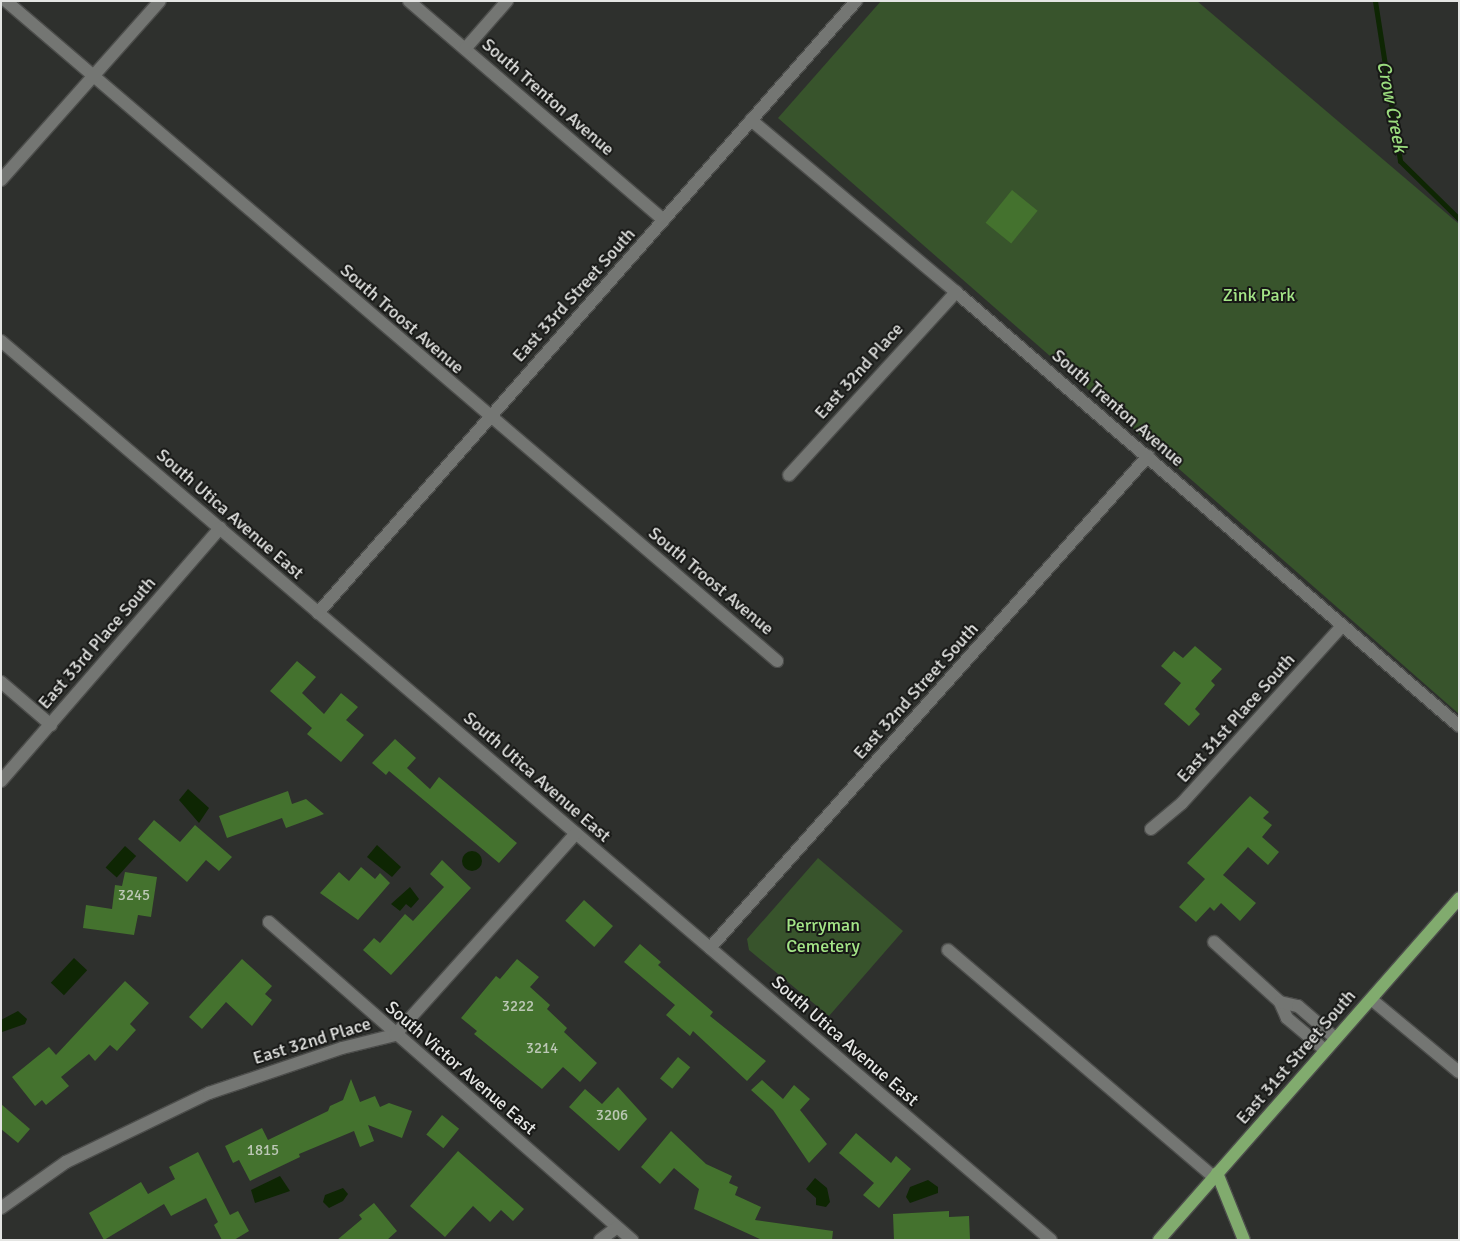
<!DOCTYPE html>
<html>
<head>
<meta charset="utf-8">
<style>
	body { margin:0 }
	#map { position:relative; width:1460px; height:1241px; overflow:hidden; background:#2e302d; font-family:Signika,sans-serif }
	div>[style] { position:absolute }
	.green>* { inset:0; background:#38542c }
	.water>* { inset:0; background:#0e2603; transform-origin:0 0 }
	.round { border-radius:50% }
	.stream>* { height:5px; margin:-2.5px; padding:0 2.5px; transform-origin:2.5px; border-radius:2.5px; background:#0e2603 }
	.building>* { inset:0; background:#44722e; transform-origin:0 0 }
	.roads { filter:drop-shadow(1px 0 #4c4d4b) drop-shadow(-1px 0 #4c4d4b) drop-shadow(0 1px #4c4d4b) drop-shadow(0 -1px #4c4d4b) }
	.minor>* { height:12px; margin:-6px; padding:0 6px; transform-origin:6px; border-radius:6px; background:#747673 }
	.major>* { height:12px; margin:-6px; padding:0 6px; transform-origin:6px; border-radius:6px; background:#81ab6e }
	span { translate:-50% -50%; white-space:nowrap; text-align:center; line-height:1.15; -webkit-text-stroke:4px #171816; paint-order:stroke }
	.number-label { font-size:15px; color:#bcc8b6 }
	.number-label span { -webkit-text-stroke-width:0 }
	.street-label { font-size:18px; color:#e4e5e3 }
	.park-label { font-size:18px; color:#a4e587 }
	.water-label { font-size:19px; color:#9bdc7e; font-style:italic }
	.frame { position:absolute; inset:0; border:2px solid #e4e5e3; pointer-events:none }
</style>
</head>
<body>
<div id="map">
	<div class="green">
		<div style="clip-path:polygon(881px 1px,1197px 1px,1459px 224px,1459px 714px,778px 118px)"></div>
		<div style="clip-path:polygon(818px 858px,903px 931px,829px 1016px,749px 950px,747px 939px)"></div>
	</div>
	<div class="water">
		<div style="clip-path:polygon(188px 789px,209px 808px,199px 823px,179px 800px)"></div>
		<div style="clip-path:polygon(377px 845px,401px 867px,392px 877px,367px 857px)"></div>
		<div style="left:125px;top:846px;width:15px;height:29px;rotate:42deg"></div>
		<div class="round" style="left:462px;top:851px;width:20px;height:20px"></div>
		<div style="clip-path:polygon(410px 887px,419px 899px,411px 908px,406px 904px,400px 911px,391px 904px)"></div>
		<div style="left:74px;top:958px;width:18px;height:34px;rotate:43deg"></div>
		<div style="clip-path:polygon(18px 1011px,27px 1019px,25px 1024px,2px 1032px,1px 1020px)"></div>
		<div style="clip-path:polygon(280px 1176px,290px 1191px,255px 1203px,251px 1190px)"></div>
		<div style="clip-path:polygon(815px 1178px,827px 1188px,830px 1202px,826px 1207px,816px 1205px,816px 1198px,806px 1189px)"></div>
		<div style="clip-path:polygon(928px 1180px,938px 1187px,938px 1193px,910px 1203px,906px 1197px,910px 1187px)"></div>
		<div style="clip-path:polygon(343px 1188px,348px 1194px,343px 1201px,329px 1208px,323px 1202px,325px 1195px)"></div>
	</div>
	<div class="stream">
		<div style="left:1375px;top:1px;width:162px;rotate:81.1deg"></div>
		<div style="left:1400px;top:161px;width:83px;rotate:44.5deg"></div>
	</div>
	<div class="building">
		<div style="left:1012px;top:190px;width:33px;height:42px;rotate:39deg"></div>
		<div style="clip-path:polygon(1195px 646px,1222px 669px,1211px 681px,1215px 685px,1195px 709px,1200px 714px,1189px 726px,1164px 704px,1181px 683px,1161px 666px,1174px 651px,1183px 658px)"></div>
		<div style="clip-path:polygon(297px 661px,316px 677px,302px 693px,324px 714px,341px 693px,358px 707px,346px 720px,364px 735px,341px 762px,307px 734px,312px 728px,270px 691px)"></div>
		<div style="clip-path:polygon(395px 739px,416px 758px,407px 768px,430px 789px,439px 777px,517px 843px,499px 863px,389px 771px,386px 775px,372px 763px)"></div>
		<div style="clip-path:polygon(288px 791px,292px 804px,306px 799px,324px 814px,286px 828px,282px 818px,227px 838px,219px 816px)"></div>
		<div style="clip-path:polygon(1250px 796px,1269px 812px,1263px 818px,1272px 825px,1262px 837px,1279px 852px,1268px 865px,1248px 847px,1223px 875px,1256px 903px,1240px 921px,1221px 903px,1214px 911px,1210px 907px,1196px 922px,1179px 907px,1205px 879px,1187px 863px)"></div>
		<div style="clip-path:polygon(154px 820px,180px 842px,195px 825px,232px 857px,219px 871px,206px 860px,187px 882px,138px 839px)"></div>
		<div style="clip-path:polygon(442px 860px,471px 888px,391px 975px,363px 950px,374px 938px,380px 943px,405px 914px,413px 921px,444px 887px,430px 874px)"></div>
		<div style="clip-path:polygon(361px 867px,375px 879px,380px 873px,390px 883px,358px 920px,320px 893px,339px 872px,349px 881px)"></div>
		<div style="clip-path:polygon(125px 872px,157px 877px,151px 917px,138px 915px,134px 935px,83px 928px,86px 905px,112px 909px,115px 885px,122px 886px)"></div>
		<div style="left:584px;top:900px;width:39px;height:28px;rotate:42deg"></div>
		<div style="clip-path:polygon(640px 944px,661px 962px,658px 965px,713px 1012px,710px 1016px,766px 1061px,747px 1081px,693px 1031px,690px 1036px,666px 1015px,675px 1005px,624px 962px)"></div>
		<div style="clip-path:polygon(242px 959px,272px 986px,265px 994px,272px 1000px,252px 1026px,226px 1002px,202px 1029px,189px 1017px)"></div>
		<div style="clip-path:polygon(517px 959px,539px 977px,530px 987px,550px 1005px,547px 1009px,567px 1028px,564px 1032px,597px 1063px,580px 1082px,563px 1067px,542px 1089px,474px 1034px,477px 1031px,461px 1018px,496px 976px,500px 979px)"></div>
		<div style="clip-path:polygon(125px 981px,149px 1003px,130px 1024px,136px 1030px,117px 1051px,110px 1045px,95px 1061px,89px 1054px,61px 1077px,69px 1086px,46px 1105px,42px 1100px,35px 1106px,12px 1077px,49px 1047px,56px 1055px)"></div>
		<div style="left:678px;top:1057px;width:16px;height:28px;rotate:40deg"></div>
		<div style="clip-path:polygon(351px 1079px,360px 1102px,375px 1096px,380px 1107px,389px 1103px,412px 1111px,402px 1138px,368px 1125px,374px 1141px,360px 1147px,354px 1131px,299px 1154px,300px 1157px,250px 1181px,239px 1160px,233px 1163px,225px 1146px,262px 1128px,268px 1140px,328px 1111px,330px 1106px,343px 1100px)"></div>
		<div style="clip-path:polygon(762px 1080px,783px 1099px,794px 1085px,810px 1099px,800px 1110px,827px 1144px,809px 1163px,773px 1110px,751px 1090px)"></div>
		<div style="clip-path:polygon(618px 1087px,647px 1119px,619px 1151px,569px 1107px,585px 1089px,602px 1104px)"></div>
		<div style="clip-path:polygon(1px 1104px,30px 1129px,18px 1143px,1px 1129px)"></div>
		<div style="left:442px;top:1115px;width:22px;height:25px;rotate:39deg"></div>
		<div style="clip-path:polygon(671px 1131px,706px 1164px,732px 1176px,729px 1183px,738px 1187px,735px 1195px,761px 1207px,755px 1220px,833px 1231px,832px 1240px,762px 1240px,694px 1209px,699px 1189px,674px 1168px,660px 1184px,641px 1167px)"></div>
		<div style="clip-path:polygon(856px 1133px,891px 1163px,896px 1156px,911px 1169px,879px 1208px,863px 1195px,874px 1183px,839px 1153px)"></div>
		<div style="clip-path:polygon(458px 1151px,524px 1209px,513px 1221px,501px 1210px,490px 1222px,473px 1206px,445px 1237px,410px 1206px)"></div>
		<div style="clip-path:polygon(198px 1152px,230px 1215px,238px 1211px,249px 1231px,234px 1240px,222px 1240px,214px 1225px,218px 1222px,206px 1198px,171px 1216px,164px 1204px,104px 1240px,89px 1213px,141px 1182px,148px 1194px,175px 1179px,169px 1167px)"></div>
		<div style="clip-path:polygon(374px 1203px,397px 1231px,387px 1240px,337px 1240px,362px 1219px,359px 1215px)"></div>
		<div style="clip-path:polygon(949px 1211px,949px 1217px,969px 1216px,970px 1239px,894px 1240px,893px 1214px)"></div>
	</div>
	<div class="roads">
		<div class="minor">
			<div style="left:6px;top:1px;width:1015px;rotate:40.56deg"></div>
			<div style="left:409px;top:1px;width:336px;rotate:40.7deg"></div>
			<div style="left:465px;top:49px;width:64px;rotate:-48.8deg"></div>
			<div style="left:751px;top:120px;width:268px;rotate:40deg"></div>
			<div style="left:956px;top:292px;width:664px;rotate:40.79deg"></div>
			<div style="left:1px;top:180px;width:239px;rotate:-48.4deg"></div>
			<div style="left:1px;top:341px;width:1382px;rotate:40.57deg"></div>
			<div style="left:789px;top:475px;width:248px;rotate:-47.6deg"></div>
			<div style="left:318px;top:613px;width:815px;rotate:-48.68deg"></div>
			<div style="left:1px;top:682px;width:66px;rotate:40.7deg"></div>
			<div style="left:1px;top:781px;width:335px;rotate:-49.1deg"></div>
			<div style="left:1151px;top:829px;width:40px;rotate:-40deg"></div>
			<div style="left:1182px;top:803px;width:239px;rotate:-47.9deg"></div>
			<div style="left:269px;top:922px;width:483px;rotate:41.2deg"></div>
			<div style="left:1214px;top:942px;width:89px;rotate:42.3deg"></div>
			<div style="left:710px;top:948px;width:659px;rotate:-48.32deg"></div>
			<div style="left:948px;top:950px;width:350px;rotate:40.5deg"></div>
			<div style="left:1371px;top:999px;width:114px;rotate:39.7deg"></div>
			<div style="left:1325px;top:1050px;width:50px;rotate:-139.9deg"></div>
			<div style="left:1287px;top:1018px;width:17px;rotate:-114deg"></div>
			<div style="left:1280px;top:1002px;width:18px;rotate:13deg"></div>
			<div style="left:1298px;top:1006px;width:49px;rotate:40.9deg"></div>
			<div style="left:1px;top:1208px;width:80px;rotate:-35.3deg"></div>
			<div style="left:66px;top:1162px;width:159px;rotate:-25.8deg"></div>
			<div style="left:209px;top:1093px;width:140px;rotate:-18.7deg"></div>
			<div style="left:342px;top:1048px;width:55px;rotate:-13.8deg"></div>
			<div style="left:395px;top:1035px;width:271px;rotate:-48.1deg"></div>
			<div style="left:600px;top:1240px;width:21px;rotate:-37deg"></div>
		</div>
		<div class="major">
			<div style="left:1217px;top:1173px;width:72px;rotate:68.1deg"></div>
			<div style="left:1159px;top:1240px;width:455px;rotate:-48.7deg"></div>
		</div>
	</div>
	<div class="number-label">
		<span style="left:134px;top:896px">3245</span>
		<span style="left:518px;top:1007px">3222</span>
		<span style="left:542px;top:1049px">3214</span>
		<span style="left:612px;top:1116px">3206</span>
		<span style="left:263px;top:1151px">1815</span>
	</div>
	<div class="street-label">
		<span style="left:548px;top:97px;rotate:41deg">South Trenton Avenue</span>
		<span style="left:574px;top:295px;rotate:-48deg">East 33rd Street South</span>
		<span style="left:402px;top:319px;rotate:41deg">South Troost Avenue</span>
		<span style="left:859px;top:371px;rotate:-48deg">East 32nd Place</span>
		<span style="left:1118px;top:408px;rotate:41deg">South Trenton Avenue</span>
		<span style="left:230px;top:514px;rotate:41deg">South Utica Avenue East</span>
		<span style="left:711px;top:581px;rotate:40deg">South Troost Avenue</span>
		<span style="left:97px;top:643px;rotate:-49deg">East 33rd Place South</span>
		<span style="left:916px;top:691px;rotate:-48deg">East 32nd Street South</span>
		<span style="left:1236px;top:718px;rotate:-48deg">East 31st Place South</span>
		<span style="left:537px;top:777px;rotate:41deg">South Utica Avenue East</span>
		<span style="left:312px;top:1041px;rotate:-17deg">East 32nd Place</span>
		<span style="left:845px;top:1041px;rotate:41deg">South Utica Avenue East</span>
		<span style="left:1296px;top:1057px;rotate:-49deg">East 31st Street South</span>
		<span style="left:461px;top:1068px;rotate:41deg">South Victor Avenue East</span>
	</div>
	<div class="park-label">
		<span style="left:1259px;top:295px">Zink Park</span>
		<span style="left:823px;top:936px">Perryman<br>Cemetery</span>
	</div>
	<div class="water-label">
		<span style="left:1391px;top:107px;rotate:79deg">Crow Creek</span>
	</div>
	<div class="frame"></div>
</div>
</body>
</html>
